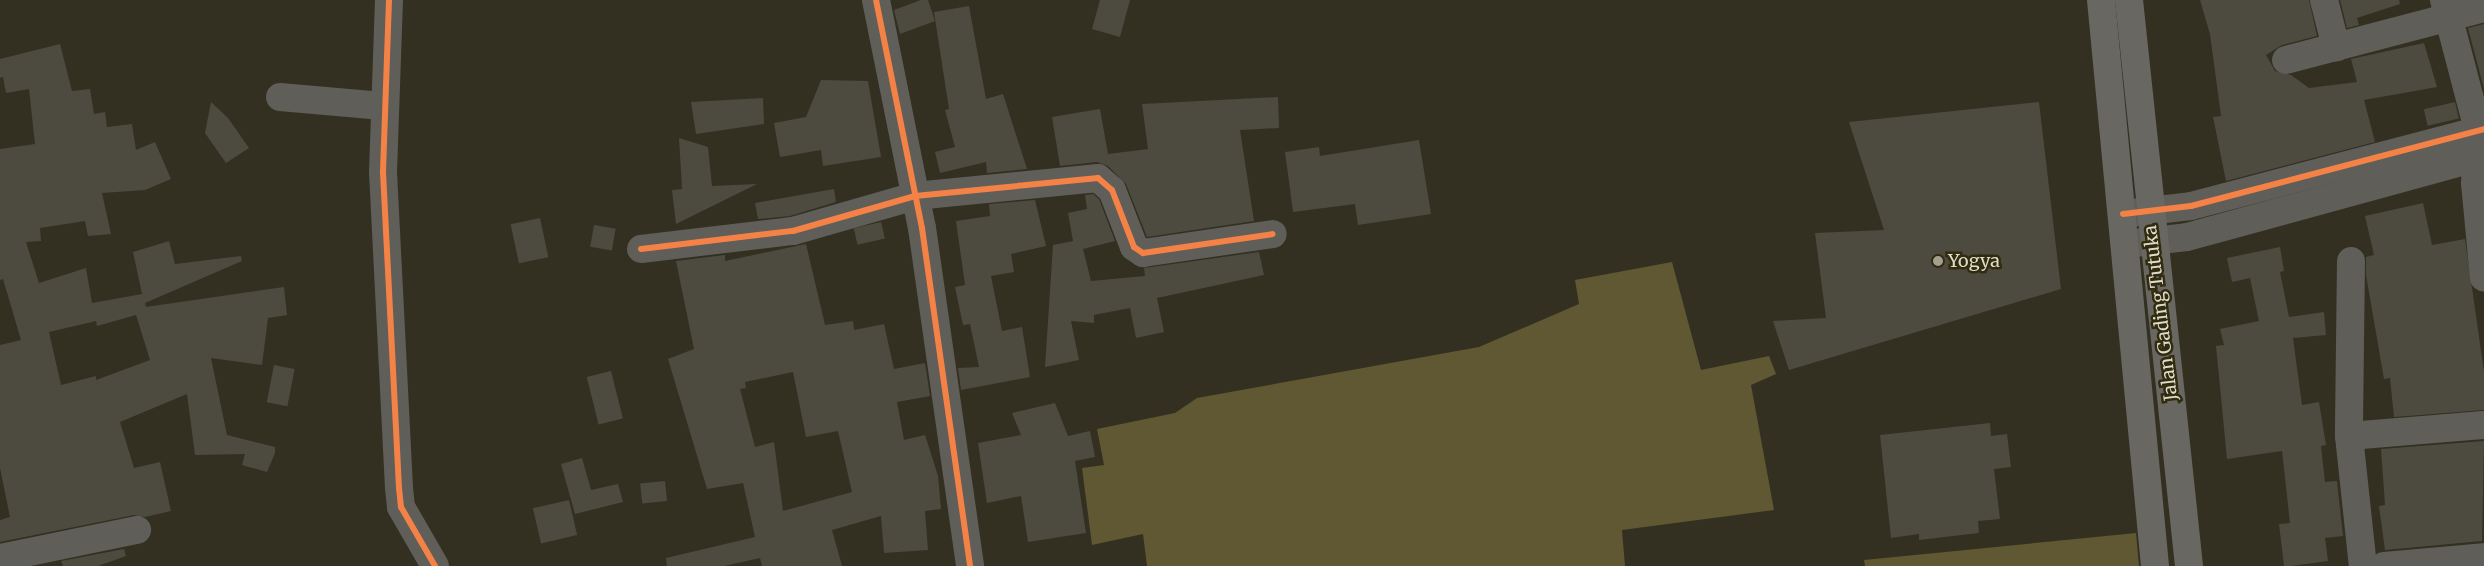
<!DOCTYPE html>
<html>
<head>
<meta charset="utf-8">
<style>
	body { margin:0 }
	#map { position:relative; width:2484px; height:566px; overflow:hidden; background:#333021; font-family:Merriweather,serif }
	div>[style] { position:absolute }
	.green>* { inset:0; background:#5f5832 }
	.building>* { inset:0; background:#4d4b3f; transform-origin:0 0 }
	.minor>* { height:28px; margin:-14px; padding:0 14px; transform-origin:14px; border-radius:14px; background:#5f5e58 }
	.secondary>* { height:28px; margin:-14px; padding:0 14px; transform-origin:14px; border-radius:14px; background:#696761 }
	.cycleway>* { height:6px; margin:-3px; padding:0 3px; transform-origin:3px; border-radius:3px; background:#f48246 }
	.dots>* { width:14px; height:14px; translate:-50% -50%; box-sizing:border-box; border:2px solid #312b0f; border-radius:50% }
	span { translate:-50% -50%; white-space:nowrap; text-align:center; line-height:1.15; -webkit-text-stroke:5px #312b0f; paint-order:stroke }
	.poi-label { font-size:18px; color:#dfdccc }
	.left { translate:0 -50%; text-align:left }
	.street-label { font-size:18px; color:#dfdccc }
</style>
</head>
<body>
<div id="map">
	<div class="green">
		<div style="clip-path:polygon(1672px 262px,1701px 370px,1769px 356px,1776px 374px,1751px 385px,1774px 510px,1622px 530px,1625px 566px,1147px 566px,1143px 534px,1092px 545px,1082px 468px,1104px 465px,1097px 429px,1175px 413px,1197px 398px,1479px 347px,1579px 304px,1575px 280px)"></div>
		<div style="clip-path:polygon(2136px 533px,2139px 566px,1865px 566px,1864px 560px)"></div>
	</div>
	<div class="building">
		<div style="clip-path:polygon(921px 0,928px 0,935px 21px,900px 34px,894px 10px)"></div>
		<div style="clip-path:polygon(1100px 0,1130px 0,1120px 37px,1092px 29px)"></div>
		<div style="clip-path:polygon(2200px 0,2309px 0,2317px 36px,2282px 45px,2266px 55px,2275px 71px,2291px 75px,2309px 88px,2357px 82px,2351px 59px,2424px 43px,2437px 87px,2364px 100px,2375px 142px,2226px 181px,2213px 117px,2221px 116px,2210px 34px)"></div>
		<div style="clip-path:polygon(2340px 0,2399px 0,2400px 4px,2357px 18px,2359px 25px,2347px 28px)"></div>
		<div style="clip-path:polygon(969px 6px,986px 99px,1003px 94px,1027px 169px,987px 173px,986px 162px,940px 173px,935px 152px,955px 147px,945px 110px,949px 109px,934px 12px)"></div>
		<div style="clip-path:polygon(2484px 24px,2484px 89px,2468px 28px)"></div>
		<div style="clip-path:polygon(evenodd,60px 44px,72px 91px,90px 89px,94px 114px,105px 112px,107px 127px,132px 124px,136px 150px,155px 142px,171px 179px,145px 190px,102px 193px,111px 234px,88px 236px,85px 221px,40px 228px,41px 241px,26px 242px,39px 283px,86px 268px,92px 303px,142px 294px,133px 252px,169px 241px,175px 264px,241px 256px,242px 261px,145px 303px,146px 307px,284px 287px,287px 315px,268px 318px,262px 365px,211px 358px,227px 435px,275px 447px,275px 453px,267px 472px,242px 465px,245px 454px,195px 455px,187px 394px,120px 422px,134px 468px,160px 462px,171px 511px,145px 517px,134px 515px,0 542px,0 520px,10px 517px,0 468px,0 345px,21px 340px,3px 279px,0 280px,0 149px,35px 144px,29px 89px,6px 93px,3px 77px,0 78px,0 59px,60px 44px,136px 315px,150px 360px,96px 380px,96px 376px,61px 385px,49px 332px,96px 321px,97px 326px,136px 315px)"></div>
		<div style="clip-path:polygon(821px 80px,868px 81px,881px 157px,823px 166px,821px 150px,780px 157px,774px 123px,806px 117px)"></div>
		<div style="clip-path:polygon(1278px 97px,1279px 128px,1240px 130px,1254px 221px,1147px 237px,1126px 184px,1108px 166px,1097px 162px,1060px 166px,1052px 117px,1100px 109px,1108px 154px,1148px 149px,1142px 104px)"></div>
		<div style="clip-path:polygon(763px 98px,764px 124px,696px 134px,691px 102px)"></div>
		<div style="clip-path:polygon(211px 102px,228px 118px,249px 148px,226px 163px,205px 133px)"></div>
		<div style="clip-path:polygon(2039px 102px,2061px 289px,1789px 370px,1773px 321px,1826px 318px,1815px 233px,1884px 230px,1849px 122px)"></div>
		<div style="left:2455px;top:102px;width:17px;height:32px;rotate:77deg"></div>
		<div style="clip-path:polygon(679px 138px,708px 147px,712px 186px,757px 184px,676px 224px,672px 190px,682px 189px)"></div>
		<div style="clip-path:polygon(1419px 140px,1431px 214px,1358px 225px,1355px 204px,1293px 212px,1285px 152px,1319px 147px,1320px 156px)"></div>
		<div style="clip-path:polygon(834px 189px,836px 202px,790px 216px,758px 219px,755px 203px)"></div>
		<div style="clip-path:polygon(1093px 194px,1099px 199px,1115px 241px,1083px 249px,1091px 281px,1145px 276px,1144px 268px,1259px 252px,1264px 275px,1157px 298px,1164px 332px,1136px 338px,1130px 308px,1094px 315px,1094px 323px,1071px 321px,1079px 360px,1045px 367px,1053px 245px,1073px 241px,1068px 213px,1087px 209px,1085px 195px)"></div>
		<div style="clip-path:polygon(1035px 200px,1046px 246px,1011px 254px,1014px 272px,991px 276px,1002px 331px,1022px 327px,1030px 377px,961px 390px,958px 368px,979px 367px,970px 324px,963px 325px,955px 287px,965px 285px,956px 221px,990px 216px,989px 204px)"></div>
		<div style="clip-path:polygon(2423px 203px,2432px 245px,2465px 239px,2484px 372px,2484px 410px,2394px 417px,2390px 378px,2384px 379px,2366px 275px,2366px 257px,2374px 255px,2365px 216px)"></div>
		<div style="left:540px;top:218px;width:40px;height:30px;rotate:78deg"></div>
		<div style="left:881px;top:222px;width:17px;height:28px;rotate:77deg"></div>
		<div style="left:594px;top:225px;width:22px;height:22px;rotate:10deg"></div>
		<div style="clip-path:polygon(evenodd,806px 244px,825px 325px,853px 321px,854px 330px,884px 324px,894px 369px,925px 363px,930px 396px,897px 402px,904px 440px,925px 435px,938px 476px,941px 509px,925px 511px,928px 550px,884px 553px,881px 516px,832px 530px,842px 566px,762px 566px,760px 558px,724px 566px,667px 566px,666px 558px,755px 537px,743px 483px,707px 489px,668px 359px,694px 349px,676px 261px,725px 255px,725px 261px,806px 244px,793px 372px,806px 437px,838px 431px,852px 492px,783px 511px,774px 442px,755px 447px,740px 389px,746px 388px,745px 382px,793px 372px)"></div>
		<div style="clip-path:polygon(2280px 247px,2284px 271px,2280px 272px,2289px 317px,2324px 312px,2326px 335px,2293px 338px,2302px 405px,2319px 402px,2326px 445px,2321px 446px,2325px 482px,2337px 481px,2343px 536px,2325px 538px,2328px 561px,2291px 566px,2284px 566px,2279px 524px,2290px 523px,2282px 451px,2227px 459px,2216px 346px,2224px 345px,2220px 329px,2259px 321px,2250px 278px,2232px 282px,2227px 258px)"></div>
		<div style="left:274px;top:365px;width:21px;height:38px;rotate:11deg"></div>
		<div style="left:611px;top:371px;width:49px;height:25px;rotate:76deg"></div>
		<div style="clip-path:polygon(1055px 403px,1068px 436px,1090px 431px,1095px 457px,1075px 461px,1086px 533px,1028px 542px,1021px 496px,987px 503px,978px 443px,1021px 435px,1012px 413px)"></div>
		<div style="clip-path:polygon(1990px 423px,1991px 436px,2007px 434px,2011px 467px,1994px 469px,2000px 519px,1978px 521px,1979px 533px,1919px 540px,1919px 534px,1891px 538px,1880px 435px)"></div>
		<div style="clip-path:polygon(2484px 441px,2482px 541px,2385px 550px,2379px 506px,2385px 505px,2381px 449px)"></div>
		<div style="clip-path:polygon(582px 458px,591px 490px,618px 484px,623px 502px,575px 514px,561px 464px)"></div>
		<div style="left:665px;top:481px;width:20px;height:25px;rotate:84deg"></div>
		<div style="left:569px;top:500px;width:36px;height:37px;rotate:77deg"></div>
		<div style="clip-path:polygon(124px 549px,126px 556px,98px 566px,63px 566px,61px 561px)"></div>
	</div>
	<div class="minor">
		<div style="left:389px;top:0;width:172px;rotate:92deg"></div>
		<div style="left:383px;top:172px;width:316px;rotate:87.1deg"></div>
		<div style="left:399px;top:488px;width:19px;rotate:84deg"></div>
		<div style="left:401px;top:507px;width:68px;rotate:60deg"></div>
		<div style="left:876px;top:0;width:233px;rotate:78.6deg"></div>
		<div style="left:922px;top:228px;width:341px;rotate:81.9deg"></div>
		<div style="left:2324px;top:0;width:49px;rotate:75.7deg"></div>
		<div style="left:2444px;top:0;width:134px;rotate:75.3deg"></div>
		<div style="left:2478px;top:130px;width:53px;rotate:93.2deg"></div>
		<div style="left:2475px;top:183px;width:95px;rotate:84.6deg"></div>
		<div style="left:2286px;top:60px;width:205px;rotate:-14.7deg"></div>
		<div style="left:280px;top:97px;width:103px;rotate:5deg"></div>
		<div style="left:2123px;top:214px;width:68px;rotate:-6.7deg"></div>
		<div style="left:2191px;top:206px;width:303px;rotate:-14.7deg"></div>
		<div style="left:2126px;top:244px;width:61px;rotate:-6.5deg"></div>
		<div style="left:2187px;top:237px;width:308px;rotate:-15.3deg"></div>
		<div style="left:641px;top:249px;width:153px;rotate:-6.8deg"></div>
		<div style="left:793px;top:231px;width:127px;rotate:-16deg"></div>
		<div style="left:915px;top:196px;width:184px;rotate:-5.6deg"></div>
		<div style="left:1098px;top:178px;width:18px;rotate:41deg"></div>
		<div style="left:1112px;top:190px;width:61px;rotate:68.9deg"></div>
		<div style="left:1134px;top:247px;width:11px;rotate:34deg"></div>
		<div style="left:1143px;top:253px;width:131px;rotate:-8.3deg"></div>
		<div style="left:2351px;top:261px;width:175px;rotate:90.7deg"></div>
		<div style="left:2349px;top:436px;width:131px;rotate:83.9deg"></div>
		<div style="left:2349px;top:436px;width:135px;rotate:-4.7deg"></div>
		<div style="left:0;top:558px;width:140px;rotate:-11.6deg"></div>
		<div style="left:2384px;top:566px;width:100px;rotate:-5.1deg"></div>
	</div>
	<div class="secondary">
		<div style="left:2101px;top:0;width:569px;rotate:84.55deg"></div>
		<div style="left:2129px;top:0;width:569px;rotate:83.95deg"></div>
	</div>
	<div class="cycleway">
		<div style="left:389px;top:0;width:172px;rotate:92deg"></div>
		<div style="left:383px;top:172px;width:316px;rotate:87.1deg"></div>
		<div style="left:399px;top:488px;width:19px;rotate:84deg"></div>
		<div style="left:401px;top:507px;width:68px;rotate:60deg"></div>
		<div style="left:876px;top:0;width:233px;rotate:78.6deg"></div>
		<div style="left:922px;top:228px;width:341px;rotate:81.9deg"></div>
		<div style="left:2123px;top:214px;width:68px;rotate:-6.7deg"></div>
		<div style="left:2191px;top:206px;width:303px;rotate:-14.7deg"></div>
		<div style="left:641px;top:249px;width:153px;rotate:-6.8deg"></div>
		<div style="left:793px;top:231px;width:127px;rotate:-16deg"></div>
		<div style="left:915px;top:196px;width:184px;rotate:-5.6deg"></div>
		<div style="left:1098px;top:178px;width:18px;rotate:41deg"></div>
		<div style="left:1112px;top:190px;width:61px;rotate:68.9deg"></div>
		<div style="left:1134px;top:247px;width:11px;rotate:34deg"></div>
		<div style="left:1143px;top:253px;width:131px;rotate:-8.3deg"></div>
	</div>
	<div class="dots">
		<div style="left:1938px;top:261px;background:#a3a090"></div>
	</div>
	<div class="poi-label">
		<span class="left" style="left:1948px;top:261px">Yogya</span>
	</div>
	<div class="street-label">
		<span style="left:2161px;top:313px;rotate:-97deg">Jalan Gading Tutuka</span>
	</div>
</div>
</body>
</html>
